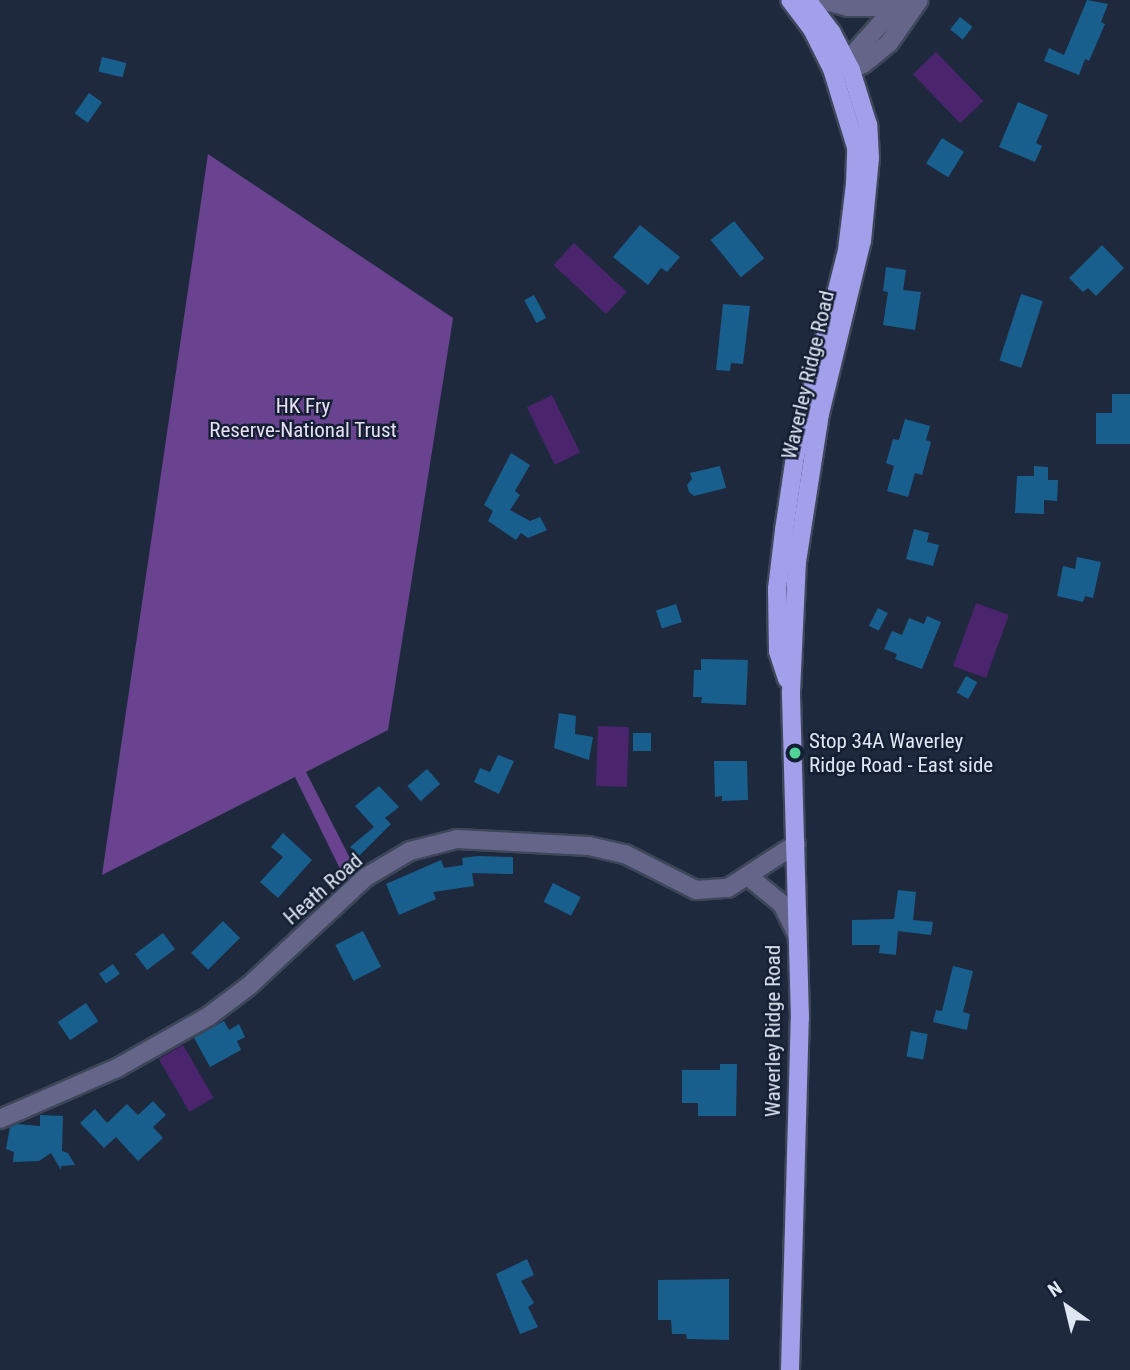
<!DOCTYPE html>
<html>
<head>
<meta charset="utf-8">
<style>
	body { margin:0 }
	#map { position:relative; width:1130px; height:1370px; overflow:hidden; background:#1f293d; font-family:"Roboto Condensed",sans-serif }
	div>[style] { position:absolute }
	.green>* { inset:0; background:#4b246e; transform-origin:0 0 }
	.forest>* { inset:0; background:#6a4390 }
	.building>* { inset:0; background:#185f8d; transform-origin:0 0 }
	.roads { filter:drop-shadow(2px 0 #3e475a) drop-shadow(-2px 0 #3e475a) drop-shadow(0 2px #3e475a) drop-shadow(0 -2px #3e475a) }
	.minor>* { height:18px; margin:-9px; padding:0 9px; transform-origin:9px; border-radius:9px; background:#656589 }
	.major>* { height:18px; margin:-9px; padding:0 9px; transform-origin:9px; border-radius:9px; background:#a2a0eb }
	.dots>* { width:19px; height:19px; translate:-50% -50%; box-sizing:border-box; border:4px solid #151f33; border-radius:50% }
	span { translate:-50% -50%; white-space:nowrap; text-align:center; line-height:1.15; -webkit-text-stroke:5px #151f33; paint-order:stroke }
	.street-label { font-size:21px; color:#dfe6f3 }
	.park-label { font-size:21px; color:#e8dff5 }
	.poi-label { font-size:21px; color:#dfe6f3 }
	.left { translate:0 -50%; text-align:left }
	.north { position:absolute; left:1032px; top:1272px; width:70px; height:70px; -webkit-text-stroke:5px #151f33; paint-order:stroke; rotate:326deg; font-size:19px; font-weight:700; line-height:28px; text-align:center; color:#dfe6f3 }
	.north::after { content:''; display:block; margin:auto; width:24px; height:32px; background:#dfe6f3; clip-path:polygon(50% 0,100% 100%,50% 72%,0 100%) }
</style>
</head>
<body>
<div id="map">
	<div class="green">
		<div style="left:936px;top:52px;width:68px;height:32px;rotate:46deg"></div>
		<div style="left:574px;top:243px;width:72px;height:30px;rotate:43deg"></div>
		<div style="left:552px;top:395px;width:64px;height:28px;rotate:64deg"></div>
		<div style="left:976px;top:603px;width:35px;height:67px;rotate:20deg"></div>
		<div style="left:598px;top:726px;width:31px;height:60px;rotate:2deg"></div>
		<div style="left:183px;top:1045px;width:61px;height:28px;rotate:60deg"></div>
	</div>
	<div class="forest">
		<div style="clip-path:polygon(208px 154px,453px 318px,388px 730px,306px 772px,358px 874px,346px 881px,295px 777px,102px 875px)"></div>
	</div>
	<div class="building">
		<div style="clip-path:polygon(1087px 0,1108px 4px,1101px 22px,1105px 24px,1089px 61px,1085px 59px,1079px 75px,1044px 61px,1049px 48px,1064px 55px)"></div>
		<div style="left:960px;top:17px;width:16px;height:16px;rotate:38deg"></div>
		<div style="left:102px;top:57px;width:25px;height:15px;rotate:14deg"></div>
		<div style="left:89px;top:93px;width:16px;height:25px;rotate:35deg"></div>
		<div style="clip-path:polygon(1018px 102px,1048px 115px,1036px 143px,1042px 146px,1035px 162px,999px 147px)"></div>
		<div style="left:942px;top:138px;width:26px;height:30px;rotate:32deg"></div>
		<div style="left:734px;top:221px;width:48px;height:30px;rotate:51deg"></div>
		<div style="clip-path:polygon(640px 225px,680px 257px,667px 272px,661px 268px,648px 285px,613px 257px)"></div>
		<div style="clip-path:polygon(1102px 245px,1124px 268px,1096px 296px,1088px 288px,1083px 292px,1069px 278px)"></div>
		<div style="clip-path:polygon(886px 267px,906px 270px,903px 290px,921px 292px,915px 330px,883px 325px,888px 292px,883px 291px)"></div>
		<div style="left:1021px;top:294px;width:23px;height:70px;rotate:18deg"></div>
		<div style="left:534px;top:295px;width:26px;height:11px;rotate:62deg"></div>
		<div style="clip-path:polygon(723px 304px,750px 306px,743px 364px,731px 363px,730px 371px,716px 370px)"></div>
		<div style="clip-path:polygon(1112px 394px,1130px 394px,1130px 444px,1096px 444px,1096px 413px,1112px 413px)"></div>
		<div style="clip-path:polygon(905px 419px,930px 426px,926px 440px,931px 442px,922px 475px,915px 473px,908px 497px,887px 491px,894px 466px,886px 463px,893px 439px,899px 440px)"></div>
		<div style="clip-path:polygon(511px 453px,530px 465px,515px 491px,520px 495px,510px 510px,530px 521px,540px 517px,547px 530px,528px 538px,521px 533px,516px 540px,488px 521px,493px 511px,484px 505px)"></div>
		<div style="clip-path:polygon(720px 466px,726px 488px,694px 496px,689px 492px,687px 485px,692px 479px,690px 473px)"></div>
		<div style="clip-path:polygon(1034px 466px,1048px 467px,1048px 480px,1058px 480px,1057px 501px,1044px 500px,1044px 514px,1015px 513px,1017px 476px,1034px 476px)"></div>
		<div style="clip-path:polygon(914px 529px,929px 533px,927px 542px,939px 545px,933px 566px,906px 559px)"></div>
		<div style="clip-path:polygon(1077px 557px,1101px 562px,1093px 598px,1085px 596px,1083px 602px,1057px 596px,1063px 566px,1075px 569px)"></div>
		<div style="left:676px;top:604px;width:19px;height:21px;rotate:72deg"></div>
		<div style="left:878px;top:608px;width:11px;height:20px;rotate:27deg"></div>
		<div style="clip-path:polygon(927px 616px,941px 622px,922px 669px,895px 659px,897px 654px,884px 649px,892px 631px,902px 635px,909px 618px,924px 624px)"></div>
		<div style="clip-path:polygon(701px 659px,748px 660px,746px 705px,701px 703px,702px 697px,693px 697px,694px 670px,701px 670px)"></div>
		<div style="left:966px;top:676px;width:13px;height:19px;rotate:29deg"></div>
		<div style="clip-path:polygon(559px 713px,576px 716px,575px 734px,593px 737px,589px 760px,554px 748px)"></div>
		<div style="left:633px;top:733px;width:18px;height:18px"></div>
		<div style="clip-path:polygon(498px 755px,514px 761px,499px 794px,474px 782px,480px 768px,490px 772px)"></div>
		<div style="clip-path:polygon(714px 761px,747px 761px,748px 800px,722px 801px,722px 796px,715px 797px)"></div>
		<div style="left:427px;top:769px;width:20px;height:26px;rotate:49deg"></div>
		<div style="clip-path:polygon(379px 786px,399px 807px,385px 818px,391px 824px,359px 856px,350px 847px,374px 827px,355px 806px)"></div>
		<div style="clip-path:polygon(283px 833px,312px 860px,278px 898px,260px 882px,283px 857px,271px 847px)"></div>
		<div style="clip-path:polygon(478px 856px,513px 857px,513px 874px,472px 873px,474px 886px,433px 892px,436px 899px,399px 915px,386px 884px,441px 860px,444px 868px,463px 865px,462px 858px)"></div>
		<div style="left:553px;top:883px;width:31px;height:21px;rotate:27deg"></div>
		<div style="clip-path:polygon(898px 890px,916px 892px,913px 920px,933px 922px,931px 935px,898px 931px,896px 955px,879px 953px,880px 945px,852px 945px,852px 920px,894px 919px)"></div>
		<div style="left:223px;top:921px;width:24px;height:45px;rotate:45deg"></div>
		<div style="left:363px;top:931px;width:40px;height:31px;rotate:63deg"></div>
		<div style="left:163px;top:933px;width:20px;height:35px;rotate:53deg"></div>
		<div style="left:113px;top:964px;width:12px;height:17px;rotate:55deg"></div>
		<div style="clip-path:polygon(953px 966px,973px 971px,963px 1012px,970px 1014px,967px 1030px,933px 1022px,936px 1010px,942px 1011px)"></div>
		<div style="left:86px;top:1003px;width:22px;height:34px;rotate:56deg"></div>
		<div style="clip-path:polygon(224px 1021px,229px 1030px,239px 1024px,245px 1037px,237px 1041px,241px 1050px,210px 1067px,194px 1038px)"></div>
		<div style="left:911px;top:1031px;width:17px;height:26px;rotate:10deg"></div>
		<div style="clip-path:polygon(720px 1064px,737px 1064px,736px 1116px,698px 1116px,698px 1103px,682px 1103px,682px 1070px,720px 1070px)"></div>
		<div style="clip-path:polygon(153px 1101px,166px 1115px,153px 1127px,163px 1138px,138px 1161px,116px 1137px,104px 1148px,80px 1123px,95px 1109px,107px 1123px,127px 1104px,138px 1115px)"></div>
		<div style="clip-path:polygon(40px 1115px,63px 1116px,62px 1151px,68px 1153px,75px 1165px,61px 1166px,61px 1170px,51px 1153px,39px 1161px,13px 1162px,14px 1152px,6px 1149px,10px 1127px,17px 1124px,40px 1126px)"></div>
		<div style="clip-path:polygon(527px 1259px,534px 1275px,521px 1281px,534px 1303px,528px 1307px,538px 1327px,520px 1334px,496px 1274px)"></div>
		<div style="clip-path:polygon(729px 1279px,729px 1340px,687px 1339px,686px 1334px,672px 1334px,671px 1320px,658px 1320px,658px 1280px)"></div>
	</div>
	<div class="roads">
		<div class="minor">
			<div style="left:822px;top:0;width:27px;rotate:15deg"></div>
			<div style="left:848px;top:7px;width:27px"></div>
			<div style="left:875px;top:7px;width:28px;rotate:-15deg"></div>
			<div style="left:836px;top:67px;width:13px;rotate:-29deg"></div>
			<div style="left:847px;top:61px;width:81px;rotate:-48deg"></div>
			<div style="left:836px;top:77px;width:30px;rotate:-26deg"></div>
			<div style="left:863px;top:64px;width:33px;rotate:-39deg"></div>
			<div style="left:889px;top:43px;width:52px;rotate:-55.1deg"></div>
			<div style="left:749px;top:877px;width:43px;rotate:39.3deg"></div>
			<div style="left:782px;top:904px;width:32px;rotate:64deg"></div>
			<div style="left:0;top:1119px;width:128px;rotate:-23.6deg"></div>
			<div style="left:117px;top:1068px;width:106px;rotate:-29.5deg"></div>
			<div style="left:209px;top:1016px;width:51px;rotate:-37.1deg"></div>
			<div style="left:250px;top:985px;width:158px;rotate:-43deg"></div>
			<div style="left:366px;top:877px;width:51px;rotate:-30.6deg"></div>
			<div style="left:410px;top:851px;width:49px;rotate:-14.3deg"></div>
			<div style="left:457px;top:839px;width:132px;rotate:3deg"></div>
			<div style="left:589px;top:846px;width:37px;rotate:13deg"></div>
			<div style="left:625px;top:854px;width:80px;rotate:26.9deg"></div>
			<div style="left:696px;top:890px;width:32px;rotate:-4deg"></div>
			<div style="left:728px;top:888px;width:81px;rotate:-32.9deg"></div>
		</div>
		<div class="major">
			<div style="left:787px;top:679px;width:29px;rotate:-108deg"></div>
			<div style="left:778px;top:651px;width:62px;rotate:-90.9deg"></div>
			<div style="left:777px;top:589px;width:59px;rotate:-83.2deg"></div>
			<div style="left:784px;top:530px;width:75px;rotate:-81.5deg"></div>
			<div style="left:795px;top:456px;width:212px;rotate:-75.8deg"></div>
			<div style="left:847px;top:250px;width:66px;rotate:-83.1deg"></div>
			<div style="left:855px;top:184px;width:37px;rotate:-88deg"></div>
			<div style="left:856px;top:147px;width:82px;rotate:-107.1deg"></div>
			<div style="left:832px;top:69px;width:45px;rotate:-116.6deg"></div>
			<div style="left:812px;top:29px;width:36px;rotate:-127deg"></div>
			<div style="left:790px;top:1370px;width:352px;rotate:-88.4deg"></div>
			<div style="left:800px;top:1018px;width:326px;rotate:-91.6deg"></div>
			<div style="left:791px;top:692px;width:130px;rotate:-87.4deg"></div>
			<div style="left:797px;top:562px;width:150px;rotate:-81.2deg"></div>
			<div style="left:820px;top:414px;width:178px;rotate:-76.4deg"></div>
			<div style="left:862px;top:241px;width:83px;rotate:-84.5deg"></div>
			<div style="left:870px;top:158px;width:33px;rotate:-93deg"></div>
			<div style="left:868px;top:125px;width:58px;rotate:-107.2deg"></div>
			<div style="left:851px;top:70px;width:42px;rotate:-117.2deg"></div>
			<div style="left:832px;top:33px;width:41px;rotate:-127.1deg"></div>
		</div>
	</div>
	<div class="dots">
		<div style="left:795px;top:753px;background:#51d397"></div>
	</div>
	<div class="street-label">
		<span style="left:808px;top:375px;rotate:-77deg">Waverley Ridge Road</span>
		<span style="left:323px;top:889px;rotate:-41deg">Heath Road</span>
		<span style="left:773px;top:1031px;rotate:-90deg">Waverley Ridge Road</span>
	</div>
	<div class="park-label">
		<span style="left:303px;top:418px">HK Fry<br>Reserve-National Trust</span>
	</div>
	<div class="poi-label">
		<span class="left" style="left:809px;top:753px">Stop 34A Waverley<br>Ridge Road - East side</span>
	</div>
	<div class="north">N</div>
</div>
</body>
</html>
